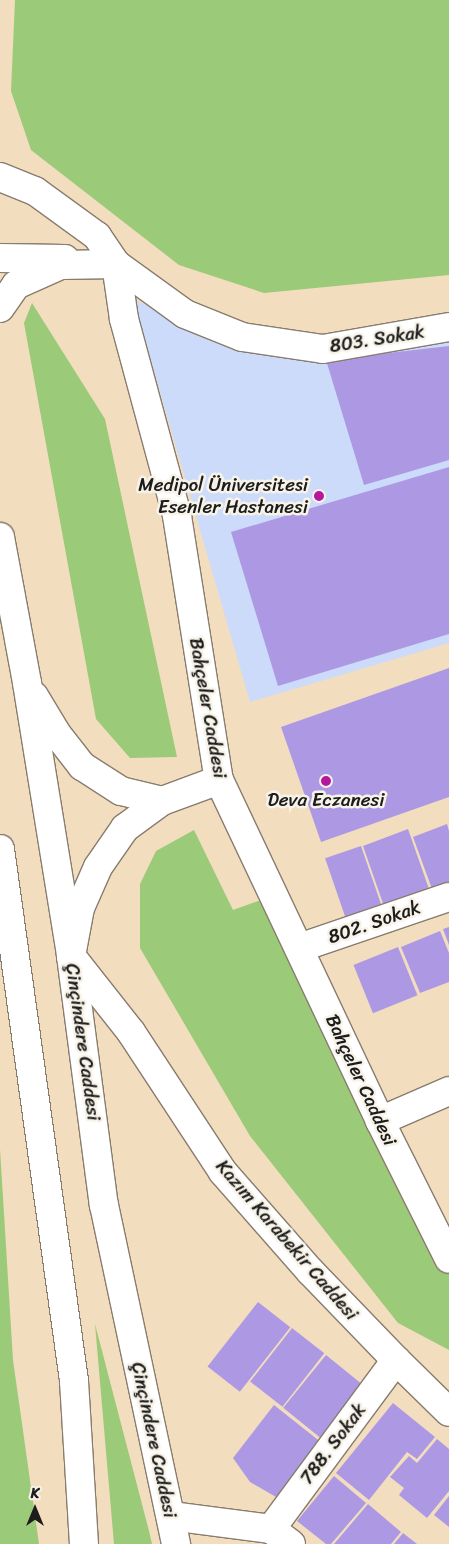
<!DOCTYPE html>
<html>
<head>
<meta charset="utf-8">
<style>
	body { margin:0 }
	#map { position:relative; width:449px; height:1544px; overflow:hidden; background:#f3ddbf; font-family:Sriracha,sans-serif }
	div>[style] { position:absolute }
	.built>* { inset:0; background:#ccdbf9 }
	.green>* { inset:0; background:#9bca78 }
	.building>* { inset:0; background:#ad99e3; transform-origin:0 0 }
	.roads { filter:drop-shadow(1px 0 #887c6e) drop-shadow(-1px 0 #887c6e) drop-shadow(0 1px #887c6e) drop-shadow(0 -1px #887c6e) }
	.street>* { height:28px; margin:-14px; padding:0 14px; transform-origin:14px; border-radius:14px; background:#fff }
	.secondary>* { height:28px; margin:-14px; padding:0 14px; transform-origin:14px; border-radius:14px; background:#fff }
	.dots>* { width:14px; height:14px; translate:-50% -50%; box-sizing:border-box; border:2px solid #f7f3e8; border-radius:50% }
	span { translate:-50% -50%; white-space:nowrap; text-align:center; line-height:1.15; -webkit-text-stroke:5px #f7f3e8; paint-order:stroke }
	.street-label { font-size:19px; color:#1c1c1c }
	.poi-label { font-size:19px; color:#1c1c1c }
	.right { translate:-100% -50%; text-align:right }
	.north { position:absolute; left:10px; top:1484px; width:50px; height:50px; -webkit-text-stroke:4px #f7f3e8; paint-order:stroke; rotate:0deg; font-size:14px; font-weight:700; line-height:20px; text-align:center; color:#1c1c1c }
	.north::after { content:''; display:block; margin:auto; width:18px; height:22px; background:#1c1c1c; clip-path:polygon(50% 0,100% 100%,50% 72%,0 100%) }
</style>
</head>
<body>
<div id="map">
	<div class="built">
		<div style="clip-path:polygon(133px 299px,207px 333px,259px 347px,449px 325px,449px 643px,250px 702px)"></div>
	</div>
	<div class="green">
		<div style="clip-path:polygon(15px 0,449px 0,449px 275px,264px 293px,179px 265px,31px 150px,11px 91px)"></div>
		<div style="clip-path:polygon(32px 303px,105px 419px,177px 757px,130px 758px,96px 719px,24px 323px)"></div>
		<div style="clip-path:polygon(194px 830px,233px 910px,278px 894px,449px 1262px,449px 1350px,398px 1323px,250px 1136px,140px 948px,140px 884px,156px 851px)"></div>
		<div style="clip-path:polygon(0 1149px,13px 1360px,39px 1544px,0 1544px)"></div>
		<div style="clip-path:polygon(95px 1324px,149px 1531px,152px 1544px,114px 1544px)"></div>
	</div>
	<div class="building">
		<div style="clip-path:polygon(449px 346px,449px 460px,364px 485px,326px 360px)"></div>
		<div style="clip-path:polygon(449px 467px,449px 634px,278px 686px,231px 532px)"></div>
		<div style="clip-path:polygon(449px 668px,449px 797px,321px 842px,281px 727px)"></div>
		<div style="clip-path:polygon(447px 824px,449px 831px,449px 883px,432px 889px,413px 837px)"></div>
		<div style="clip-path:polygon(408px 829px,429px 889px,387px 915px,363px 846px)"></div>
		<div style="left:361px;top:846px;width:67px;height:38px;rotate:71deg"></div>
		<div style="clip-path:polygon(449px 927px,449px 945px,443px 929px)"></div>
		<div style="clip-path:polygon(440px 931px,449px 953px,449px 982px,420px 993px,401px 947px)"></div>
		<div style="left:398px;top:947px;width:52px;height:48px;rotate:68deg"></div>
		<div style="left:258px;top:1302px;width:41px;height:82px;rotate:38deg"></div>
		<div style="left:292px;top:1328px;width:41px;height:68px;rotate:38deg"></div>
		<div style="left:326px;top:1355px;width:58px;height:68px;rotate:39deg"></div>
		<div style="clip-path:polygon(393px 1403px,435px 1437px,417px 1459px,407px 1452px,369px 1500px,336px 1473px)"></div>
		<div style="clip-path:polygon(274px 1405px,327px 1447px,283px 1501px,250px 1482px,233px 1458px)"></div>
		<div style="clip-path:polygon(437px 1439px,449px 1449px,449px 1491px,427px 1518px,399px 1495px,404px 1488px,390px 1477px,409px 1456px,417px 1463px)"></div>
		<div style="clip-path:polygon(334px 1476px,366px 1503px,331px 1544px,326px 1544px,297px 1521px)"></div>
		<div style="clip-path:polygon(449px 1496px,449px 1527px,434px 1515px)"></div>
		<div style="clip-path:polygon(368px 1504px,401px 1532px,391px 1544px,334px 1544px)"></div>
		<div style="clip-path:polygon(403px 1533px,417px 1544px,394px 1544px)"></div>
	</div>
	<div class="roads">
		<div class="street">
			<div style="left:116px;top:264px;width:85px;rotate:35.9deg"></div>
			<div style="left:185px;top:314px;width:61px;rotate:22deg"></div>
			<div style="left:242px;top:337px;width:82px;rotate:8.4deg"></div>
			<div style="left:323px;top:349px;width:128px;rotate:-9.9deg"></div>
			<div style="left:299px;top:948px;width:158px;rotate:-18.8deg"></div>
			<div style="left:380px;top:1121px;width:75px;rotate:-23.5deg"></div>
			<div style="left:171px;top:1516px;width:101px;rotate:7.4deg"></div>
			<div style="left:271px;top:1529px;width:25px;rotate:37deg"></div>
			<div style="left:271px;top:1529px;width:210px;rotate:-53.5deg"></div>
		</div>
		<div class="secondary">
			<div style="left:0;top:177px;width:38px;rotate:22deg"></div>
			<div style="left:35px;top:191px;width:77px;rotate:36deg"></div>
			<div style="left:97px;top:236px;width:34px;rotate:56deg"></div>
			<div style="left:116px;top:264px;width:56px;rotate:81.7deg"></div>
			<div style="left:124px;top:319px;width:204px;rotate:74.9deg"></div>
			<div style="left:177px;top:516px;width:267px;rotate:81deg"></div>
			<div style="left:219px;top:780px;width:377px;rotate:64.7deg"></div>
			<div style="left:380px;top:1121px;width:154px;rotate:63.4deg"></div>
			<div style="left:0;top:258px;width:65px;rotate:0.9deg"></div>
			<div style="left:0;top:308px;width:28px;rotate:-55deg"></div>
			<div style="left:16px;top:285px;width:49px;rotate:-24deg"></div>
			<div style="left:61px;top:265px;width:55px;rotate:-1deg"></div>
			<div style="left:0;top:537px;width:148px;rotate:79.5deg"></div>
			<div style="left:27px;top:683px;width:277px;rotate:80.8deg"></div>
			<div style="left:71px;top:956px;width:251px;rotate:82.5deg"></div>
			<div style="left:104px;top:1205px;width:347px;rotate:78deg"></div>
			<div style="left:34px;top:696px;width:44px;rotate:58.8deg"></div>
			<div style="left:57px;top:734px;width:41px;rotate:52deg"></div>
			<div style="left:82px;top:766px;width:46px;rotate:32.7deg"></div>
			<div style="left:121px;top:791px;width:42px;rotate:13.7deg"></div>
			<div style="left:219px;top:780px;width:61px;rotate:159.8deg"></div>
			<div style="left:162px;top:801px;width:46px;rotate:143.9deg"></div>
			<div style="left:125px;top:828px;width:47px;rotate:124.7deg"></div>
			<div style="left:98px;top:867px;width:45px;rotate:113.7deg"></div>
			<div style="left:80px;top:908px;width:49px;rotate:100.6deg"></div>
			<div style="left:71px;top:956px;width:97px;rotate:51.7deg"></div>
			<div style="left:131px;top:1032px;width:168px;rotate:56.7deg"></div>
			<div style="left:223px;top:1172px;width:132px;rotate:48.7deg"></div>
			<div style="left:310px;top:1271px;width:124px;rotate:46deg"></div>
			<div style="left:396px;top:1360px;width:74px;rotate:44.5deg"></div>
			<div style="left:0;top:849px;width:537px;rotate:82.08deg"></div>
			<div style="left:74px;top:1381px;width:163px;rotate:86.5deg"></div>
		</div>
	</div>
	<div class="dots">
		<div style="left:319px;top:496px;background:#b5179e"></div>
		<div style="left:326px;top:781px;background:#b5179e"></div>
	</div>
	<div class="street-label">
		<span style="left:377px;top:339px;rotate:-9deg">803. Sokak</span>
		<span style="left:208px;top:708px;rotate:80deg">Bahçeler Caddesi</span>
		<span style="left:374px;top:922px;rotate:-19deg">802. Sokak</span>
		<span style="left:83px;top:1042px;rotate:82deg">Çinçindere Caddesi</span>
		<span style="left:361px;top:1080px;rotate:65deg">Bahçeler Caddesi</span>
		<span style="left:287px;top:1240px;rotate:49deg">Kazım Karabekir Caddesi</span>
		<span style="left:154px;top:1440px;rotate:78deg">Çinçindere Caddesi</span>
		<span style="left:333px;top:1444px;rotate:-53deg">788. Sokak</span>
	</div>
	<div class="poi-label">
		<span class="right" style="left:308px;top:496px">Medipol Üniversitesi<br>Esenler Hastanesi</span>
		<span style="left:326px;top:800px">Deva Eczanesi</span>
	</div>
	<div class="north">K</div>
</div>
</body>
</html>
